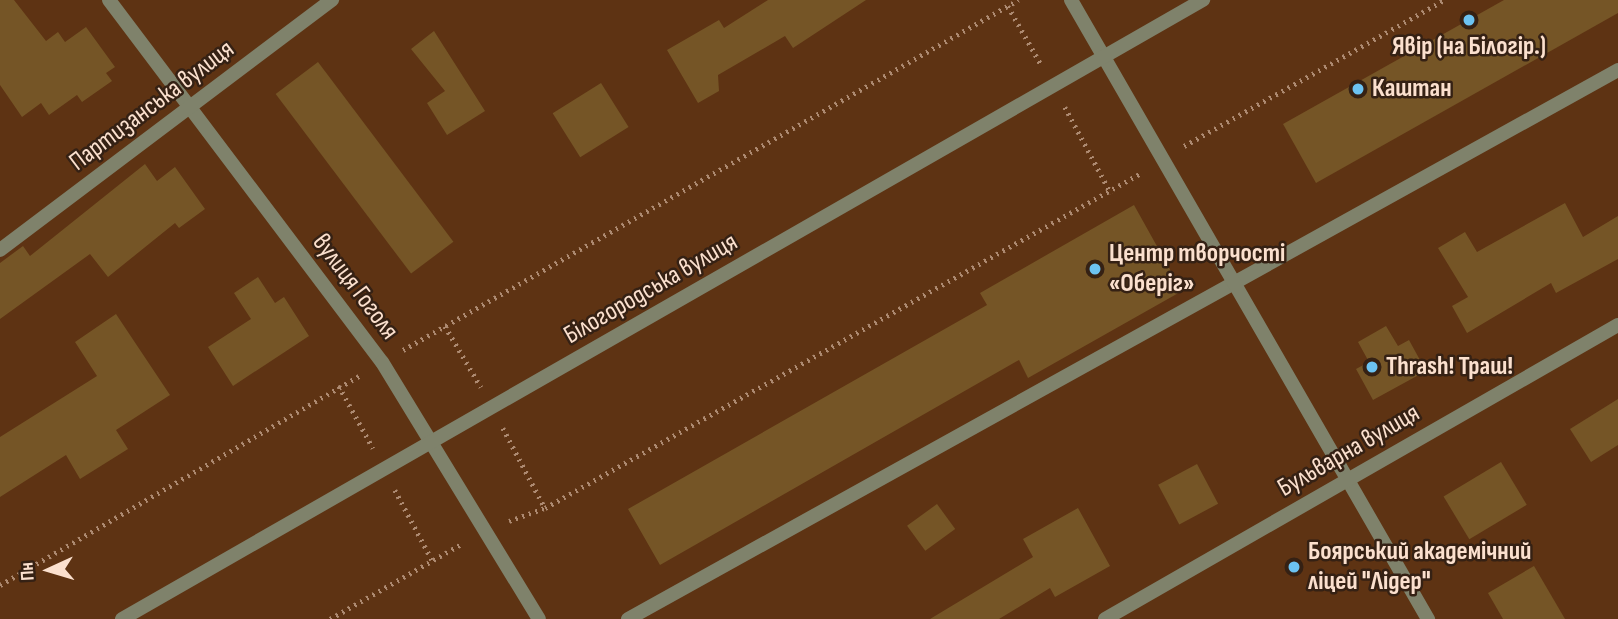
<!DOCTYPE html>
<html>
<head>
<meta charset="utf-8">
<style>
	body { margin:0 }
	#map { position:relative; width:1618px; height:619px; overflow:hidden; background:#5e3313; font-family:"Sofia Sans Condensed",sans-serif }
	div>[style] { position:absolute }
	.building>* { inset:0; background:#755526; transform-origin:0 0 }
	.path>* { height:4.5px; margin-top:-2.25px; transform-origin:0; background:repeating-linear-gradient(90deg,#ad8a71 0 2px,transparent 0 7px) }
	.service>* { height:14px; margin:-7px; padding:0 7px; transform-origin:7px; border-radius:7px; background:#7f826b }
	.minor>* { height:14px; margin:-7px; padding:0 7px; transform-origin:7px; border-radius:7px; background:#7f826b }
	.tertiary>* { height:14px; margin:-7px; padding:0 7px; transform-origin:7px; border-radius:7px; background:#7f826b }
	.dots>* { width:19px; height:19px; translate:-50% -50%; box-sizing:border-box; border:4px solid #352114; border-radius:50% }
	span { translate:-50% -50%; white-space:nowrap; text-align:center; line-height:1.15; -webkit-text-stroke:5px #352114; paint-order:stroke }
	.poi-label { font-size:26px; color:#fbe0ce; font-weight:700 }
	.left { translate:0 -50%; text-align:left }
	.street-label { font-size:26px; color:#fbe0ce }
	.north { position:absolute; left:14px; top:535px; width:70px; height:70px; -webkit-text-stroke:5px #352114; paint-order:stroke; rotate:266deg; font-size:19px; font-weight:700; line-height:28px; text-align:center; color:#fbe0ce }
	.north::after { content:''; display:block; margin:auto; width:24px; height:32px; background:#fbe0ce; clip-path:polygon(50% 0,100% 100%,50% 72%,0 100%) }
</style>
</head>
<body>
<div id="map">
	<div class="building">
		<div style="clip-path:polygon(0 0,14px 0,46px 41px,58px 32px,65px 42px,86px 27px,115px 67px,106px 73px,112px 81px,82px 102px,77px 95px,49px 115px,41px 103px,22px 117px,0 85px)"></div>
		<div style="clip-path:polygon(768px 0,866px 0,793px 48px,785px 36px,718px 75px,719px 91px,698px 103px,667px 50px,719px 20px,724px 28px)"></div>
		<div style="clip-path:polygon(1504px 0,1618px 0,1618px 13px,1316px 183px,1283px 124px)"></div>
		<div style="clip-path:polygon(434px 31px,485px 111px,447px 135px,427px 103px,445px 91px,411px 49px)"></div>
		<div style="left:318px;top:62px;width:225px;height:53px;rotate:53deg"></div>
		<div style="left:601px;top:83px;width:52px;height:57px;rotate:58deg"></div>
		<div style="clip-path:polygon(145px 164px,157px 181px,175px 167px,205px 209px,179px 228px,175px 223px,108px 277px,90px 254px,0 319px,0 263px,23px 246px,30px 256px)"></div>
		<div style="clip-path:polygon(1565px 203px,1583px 237px,1618px 216px,1618px 259px,1556px 293px,1551px 283px,1467px 333px,1452px 306px,1468px 297px,1438px 248px,1465px 232px,1477px 252px)"></div>
		<div style="clip-path:polygon(1134px 205px,1182px 291px,1028px 378px,1019px 360px,660px 565px,628px 509px,987px 305px,980px 293px)"></div>
		<div style="clip-path:polygon(258px 277px,275px 303px,284px 297px,309px 336px,233px 386px,208px 347px,251px 319px,234px 293px)"></div>
		<div style="clip-path:polygon(116px 314px,170px 395px,116px 430px,128px 449px,80px 479px,66px 455px,0 497px,0 437px,97px 376px,75px 342px)"></div>
		<div style="clip-path:polygon(1386px 326px,1398px 346px,1409px 340px,1426px 371px,1373px 400px,1356px 369px,1369px 362px,1358px 342px)"></div>
		<div style="clip-path:polygon(1618px 399px,1618px 445px,1591px 462px,1570px 429px)"></div>
		<div style="left:1501px;top:462px;width:50px;height:67px;rotate:59deg"></div>
		<div style="left:1197px;top:464px;width:45px;height:44px;rotate:62deg"></div>
		<div style="left:937px;top:504px;width:31px;height:37px;rotate:54deg"></div>
		<div style="clip-path:polygon(1078px 508px,1110px 566px,1055px 597px,1050px 588px,999px 619px,930px 619px,1033px 557px,1023px 539px)"></div>
		<div style="clip-path:polygon(1534px 566px,1565px 619px,1503px 619px,1488px 593px)"></div>
	</div>
	<div class="path">
		<div style="left:1008px;top:6px;width:69px;rotate:60.5deg"></div>
		<div style="left:1065px;top:107px;width:98px;rotate:61.9deg"></div>
		<div style="left:1184px;top:146px;width:298px;rotate:-29.3deg"></div>
		<div style="left:445px;top:326px;width:71px;rotate:59.5deg"></div>
		<div style="left:403px;top:350px;width:708px;rotate:-29.64deg"></div>
		<div style="left:339px;top:386px;width:71px;rotate:61.3deg"></div>
		<div style="left:503px;top:428px;width:90px;rotate:62.3deg"></div>
		<div style="left:395px;top:490px;width:79px;rotate:62.1deg"></div>
		<div style="left:509px;top:521px;width:38px;rotate:-20deg"></div>
		<div style="left:545px;top:508px;width:684px;rotate:-29.34deg"></div>
		<div style="left:0;top:585px;width:419px;rotate:-30.2deg"></div>
		<div style="left:330px;top:619px;width:153px;rotate:-29.7deg"></div>
	</div>
	<div class="service">
		<div style="left:628px;top:619px;width:1132px;rotate:-29.01deg"></div>
	</div>
	<div class="minor">
		<div style="left:109px;top:0;width:453px;rotate:53deg"></div>
		<div style="left:382px;top:362px;width:301px;rotate:58.6deg"></div>
		<div style="left:1071px;top:0;width:715px;rotate:60.03deg"></div>
		<div style="left:0;top:250px;width:416px;rotate:-37deg"></div>
		<div style="left:1105px;top:619px;width:591px;rotate:-29.82deg"></div>
	</div>
	<div class="tertiary">
		<div style="left:122px;top:619px;width:1246px;rotate:-29.8deg"></div>
	</div>
	<div class="dots">
		<div style="left:1469px;top:20px;background:#6cc3f2"></div>
		<div style="left:1358px;top:89px;background:#6cc3f2"></div>
		<div style="left:1095px;top:269px;background:#6cc3f2"></div>
		<div style="left:1372px;top:367px;background:#6cc3f2"></div>
		<div style="left:1294px;top:567px;background:#6cc3f2"></div>
	</div>
	<div class="poi-label">
		<span style="left:1469px;top:47px">Явір (на Білогір.)</span>
		<span class="left" style="left:1372px;top:89px">Каштан</span>
		<span class="left" style="left:1109px;top:269px">Центр творчості<br>«Оберіг»</span>
		<span class="left" style="left:1386px;top:367px">Thrash! Траш!</span>
		<span class="left" style="left:1308px;top:567px">Боярський академічний<br>ліцей "Лідер"</span>
	</div>
	<div class="street-label">
		<span style="left:152px;top:106px;rotate:-37deg">Партизанська вулиця</span>
		<span style="left:355px;top:287px;rotate:53deg">вулиця Гоголя</span>
		<span style="left:651px;top:289px;rotate:-30deg">Білогородська вулиця</span>
		<span style="left:1349px;top:451px;rotate:-30deg">Бульварна вулиця</span>
	</div>
	<div class="north">Пн</div>
</div>
</body>
</html>
